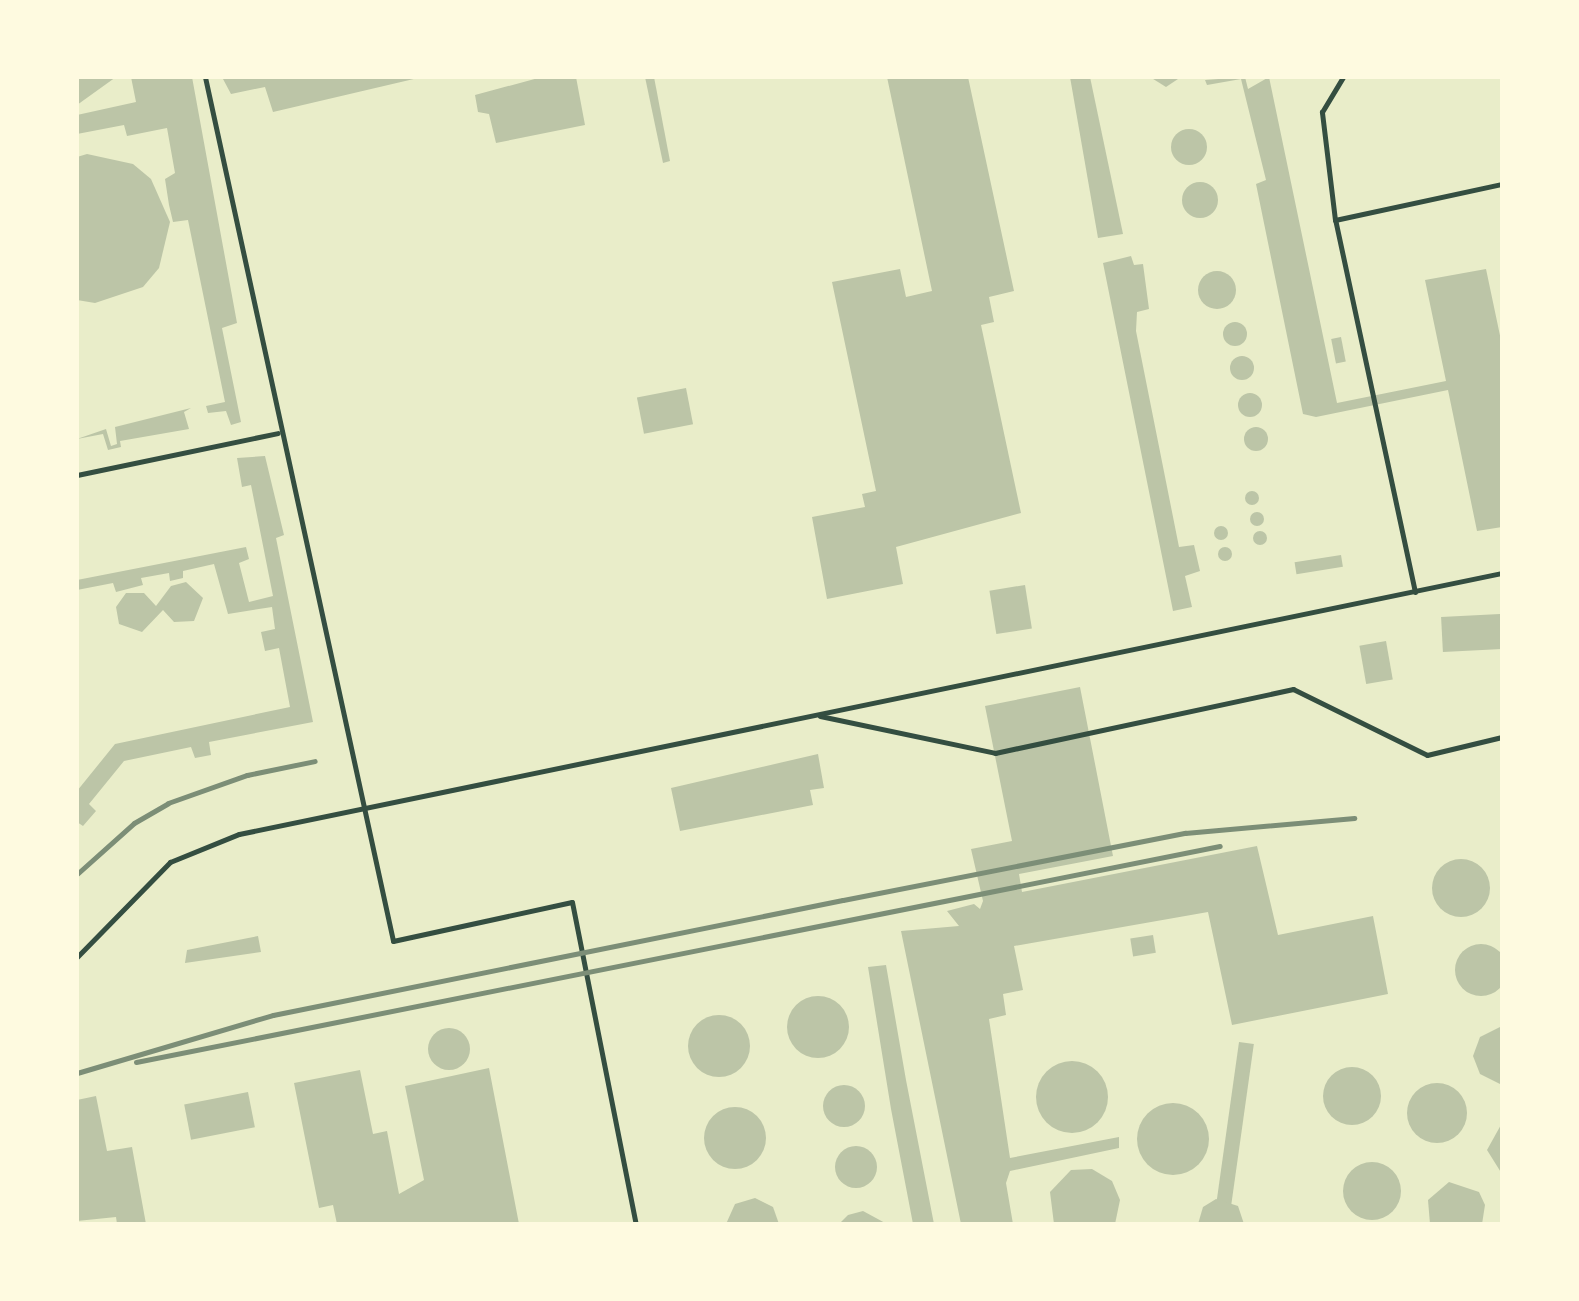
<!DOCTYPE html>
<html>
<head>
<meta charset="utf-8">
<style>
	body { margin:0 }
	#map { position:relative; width:1579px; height:1301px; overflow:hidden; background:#e9edc9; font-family:Signika,sans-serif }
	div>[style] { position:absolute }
	.building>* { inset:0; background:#bcc5a7; transform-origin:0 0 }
	.round { border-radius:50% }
	.service>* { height:5px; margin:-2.5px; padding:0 2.5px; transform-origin:2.5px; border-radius:2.5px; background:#344e41 }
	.rail>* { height:5px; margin:-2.5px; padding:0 2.5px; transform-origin:2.5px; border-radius:2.5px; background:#7c8e77 }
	span { translate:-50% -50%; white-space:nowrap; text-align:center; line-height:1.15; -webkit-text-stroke:6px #fefae0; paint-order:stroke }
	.frame { position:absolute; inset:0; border:79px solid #fefae0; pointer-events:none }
</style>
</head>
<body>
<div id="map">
	<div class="building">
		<div style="clip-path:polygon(77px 77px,116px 77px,77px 105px)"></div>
		<div style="clip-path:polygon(131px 77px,192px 77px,237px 323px,222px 328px,241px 422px,231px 425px,226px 411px,208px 413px,206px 406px,225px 402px,188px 220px,173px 222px,169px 205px,165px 179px,175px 173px,167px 128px,127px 136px,124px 125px,77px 134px,77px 115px,136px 102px)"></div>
		<div style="clip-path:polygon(542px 77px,576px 77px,585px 125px,496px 143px,489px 114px,478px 112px,475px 95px)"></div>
		<div style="clip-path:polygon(645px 77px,654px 77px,670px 161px,663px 163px)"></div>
		<div style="clip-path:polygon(887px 77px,968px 77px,1014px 291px,989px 297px,994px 322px,981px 325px,1021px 513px,896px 547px,903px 584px,827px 599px,812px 517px,865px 507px,862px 494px,876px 491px,832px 282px,900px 269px,906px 297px,932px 291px)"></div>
		<div style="clip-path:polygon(1070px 77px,1090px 77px,1123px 234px,1098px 238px)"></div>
		<div style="clip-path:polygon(1150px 77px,1181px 77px,1166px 87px)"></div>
		<div style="clip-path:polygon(1245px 77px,1248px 89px,1269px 77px,1337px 403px,1446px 381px,1425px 280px,1486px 269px,1502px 345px,1502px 527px,1477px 531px,1448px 390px,1316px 417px,1303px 414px,1256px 184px,1266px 180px,1241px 79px,1207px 85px,1205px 80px)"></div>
		<div style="clip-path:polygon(418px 78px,273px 112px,265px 87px,231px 94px,223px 79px)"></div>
		<div class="round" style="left:1171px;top:129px;width:36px;height:36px"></div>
		<div style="clip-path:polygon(87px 154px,133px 164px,151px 179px,170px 222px,159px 268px,143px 287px,95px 303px,77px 300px,77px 157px)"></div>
		<div class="round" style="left:1182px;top:182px;width:36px;height:36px"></div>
		<div style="clip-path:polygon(1131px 256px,1134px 265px,1143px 264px,1149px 309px,1137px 312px,1136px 331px,1179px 547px,1194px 545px,1200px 571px,1185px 576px,1192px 607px,1173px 611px,1103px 263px)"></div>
		<div class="round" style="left:1198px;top:271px;width:38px;height:38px"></div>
		<div class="round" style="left:1223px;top:322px;width:24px;height:24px"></div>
		<div style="left:1341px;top:337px;width:25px;height:10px;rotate:79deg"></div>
		<div class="round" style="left:1230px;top:356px;width:24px;height:24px"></div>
		<div style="left:686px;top:388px;width:37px;height:50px;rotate:79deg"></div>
		<div class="round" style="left:1238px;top:393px;width:24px;height:24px"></div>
		<div style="clip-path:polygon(191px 408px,184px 412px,189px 429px,120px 441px,121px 447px,108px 450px,103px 434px,77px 439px,106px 429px,111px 446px,117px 444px,115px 427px)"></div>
		<div class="round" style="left:1244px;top:427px;width:24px;height:24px"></div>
		<div style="clip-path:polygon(265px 456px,284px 535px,276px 538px,313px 722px,209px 742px,211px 755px,195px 758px,191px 747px,124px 761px,89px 804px,96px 811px,83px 826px,77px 822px,77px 791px,115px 744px,290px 707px,279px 648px,265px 651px,261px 632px,275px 629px,272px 607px,228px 614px,214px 564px,183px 571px,183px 578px,170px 581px,169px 573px,141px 578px,143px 585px,116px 592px,113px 583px,77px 590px,77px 580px,246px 547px,249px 559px,239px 563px,249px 602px,273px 596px,251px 485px,242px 487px,237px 458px)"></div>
		<div class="round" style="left:1245px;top:491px;width:14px;height:14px"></div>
		<div class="round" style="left:1250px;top:512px;width:14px;height:14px"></div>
		<div class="round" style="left:1214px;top:526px;width:14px;height:14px"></div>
		<div class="round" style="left:1253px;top:531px;width:14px;height:14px"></div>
		<div class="round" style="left:1218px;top:547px;width:14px;height:14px"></div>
		<div style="left:1341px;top:555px;width:12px;height:47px;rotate:81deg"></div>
		<div style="clip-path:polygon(186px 582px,203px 598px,194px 621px,174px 622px,163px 610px,142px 632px,119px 624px,116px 607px,126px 593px,144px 593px,156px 606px,171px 586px)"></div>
		<div style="left:1025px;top:585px;width:44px;height:36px;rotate:81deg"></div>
		<div style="left:1500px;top:614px;width:35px;height:59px;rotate:87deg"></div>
		<div style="left:1386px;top:641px;width:39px;height:27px;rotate:80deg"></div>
		<div style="clip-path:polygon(1080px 687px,1113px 856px,1019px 874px,1022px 892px,1257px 846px,1278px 935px,1373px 916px,1388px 994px,1232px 1025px,1208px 912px,1014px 946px,1023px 990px,1003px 994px,1006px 1015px,989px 1019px,1010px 1158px,1119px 1137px,1119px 1148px,1010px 1171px,1006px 1183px,1013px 1224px,961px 1224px,901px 931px,959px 926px,947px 911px,974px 904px,980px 909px,983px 901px,971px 849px,1012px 841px,985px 706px)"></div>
		<div style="clip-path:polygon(818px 754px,824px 788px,810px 790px,813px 805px,680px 831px,671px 788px)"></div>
		<div class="round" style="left:1432px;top:859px;width:58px;height:58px"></div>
		<div style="left:1153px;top:935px;width:18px;height:23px;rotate:81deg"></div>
		<div style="clip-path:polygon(258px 936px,261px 952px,185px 963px,187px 950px)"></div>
		<div class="round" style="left:1455px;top:944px;width:52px;height:52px"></div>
		<div style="clip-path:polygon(886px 965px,906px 1080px,934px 1224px,913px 1224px,891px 1109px,868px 967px)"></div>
		<div class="round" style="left:787px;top:996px;width:62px;height:62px"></div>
		<div class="round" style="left:688px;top:1015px;width:62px;height:62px"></div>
		<div style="clip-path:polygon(1502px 1026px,1502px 1085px,1480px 1074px,1473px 1056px,1480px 1037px)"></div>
		<div class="round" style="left:428px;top:1028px;width:42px;height:42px"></div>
		<div style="left:1239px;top:1042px;width:15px;height:185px;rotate:8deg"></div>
		<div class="round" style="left:1036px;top:1061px;width:72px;height:72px"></div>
		<div class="round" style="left:1323px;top:1067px;width:58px;height:58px"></div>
		<div style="clip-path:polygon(489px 1068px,519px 1224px,337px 1224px,333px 1205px,319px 1208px,294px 1083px,360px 1070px,373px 1134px,387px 1131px,399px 1194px,424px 1180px,405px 1086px)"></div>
		<div class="round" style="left:1407px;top:1083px;width:60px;height:60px"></div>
		<div class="round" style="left:823px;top:1085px;width:42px;height:42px"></div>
		<div style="left:248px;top:1092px;width:36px;height:65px;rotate:79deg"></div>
		<div style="clip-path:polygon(96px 1096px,107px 1151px,132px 1147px,146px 1224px,117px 1224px,116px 1217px,77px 1221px,77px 1100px)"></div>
		<div class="round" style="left:1137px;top:1103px;width:72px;height:72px"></div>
		<div class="round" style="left:704px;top:1107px;width:62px;height:62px"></div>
		<div style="clip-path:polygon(1502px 1123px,1502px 1174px,1487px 1150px)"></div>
		<div class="round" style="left:835px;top:1146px;width:42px;height:42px"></div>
		<div class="round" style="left:1343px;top:1162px;width:58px;height:58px"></div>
		<div style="clip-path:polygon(1071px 1170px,1092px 1169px,1112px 1181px,1120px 1200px,1115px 1224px,1054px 1224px,1050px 1192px)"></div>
		<div style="clip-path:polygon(1449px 1182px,1479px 1192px,1485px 1205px,1482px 1224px,1430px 1224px,1428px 1200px)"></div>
		<div style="clip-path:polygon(755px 1198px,773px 1207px,779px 1224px,726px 1224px,735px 1204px)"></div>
		<div style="clip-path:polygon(1216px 1199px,1238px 1206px,1244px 1224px,1198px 1224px,1203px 1207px)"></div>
		<div style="clip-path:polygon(863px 1211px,887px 1224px,839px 1224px,848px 1215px)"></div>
	</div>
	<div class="service">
		<div style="left:205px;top:77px;width:884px;rotate:77.72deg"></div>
		<div style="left:393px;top:941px;width:183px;rotate:-12.3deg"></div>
		<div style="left:572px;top:902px;width:328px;rotate:78.8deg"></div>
		<div style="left:1335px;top:220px;width:109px;rotate:-96.9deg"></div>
		<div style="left:1322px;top:112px;width:41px;rotate:-59deg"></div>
		<div style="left:77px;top:475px;width:205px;rotate:-11.8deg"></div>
		<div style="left:1415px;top:592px;width:381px;rotate:-102.1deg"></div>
		<div style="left:1335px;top:220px;width:171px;rotate:-12.2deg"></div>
		<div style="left:820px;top:716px;width:179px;rotate:11.9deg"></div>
		<div style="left:995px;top:753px;width:305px;rotate:-12.1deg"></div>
		<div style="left:1293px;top:689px;width:149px;rotate:26.2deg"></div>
		<div style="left:1427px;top:755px;width:77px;rotate:-13.5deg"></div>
		<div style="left:77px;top:957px;width:133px;rotate:-45.6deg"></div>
		<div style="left:170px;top:862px;width:74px;rotate:-22.1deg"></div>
		<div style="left:239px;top:834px;width:1290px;rotate:-11.68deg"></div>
	</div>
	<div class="rail">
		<div style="left:77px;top:874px;width:76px;rotate:-41.8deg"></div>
		<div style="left:134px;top:823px;width:39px;rotate:-30deg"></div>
		<div style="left:168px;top:803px;width:84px;rotate:-19.5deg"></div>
		<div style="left:247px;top:775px;width:69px;rotate:-11.6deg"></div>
		<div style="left:136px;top:1062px;width:1105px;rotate:-11.27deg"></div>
		<div style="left:77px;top:1073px;width:204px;rotate:-16.5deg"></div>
		<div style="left:273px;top:1015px;width:581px;rotate:-11.41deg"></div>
		<div style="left:843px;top:900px;width:349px;rotate:-11.1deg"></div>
		<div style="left:1185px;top:833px;width:170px;rotate:-5.1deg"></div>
	</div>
	<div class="frame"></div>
</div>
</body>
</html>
